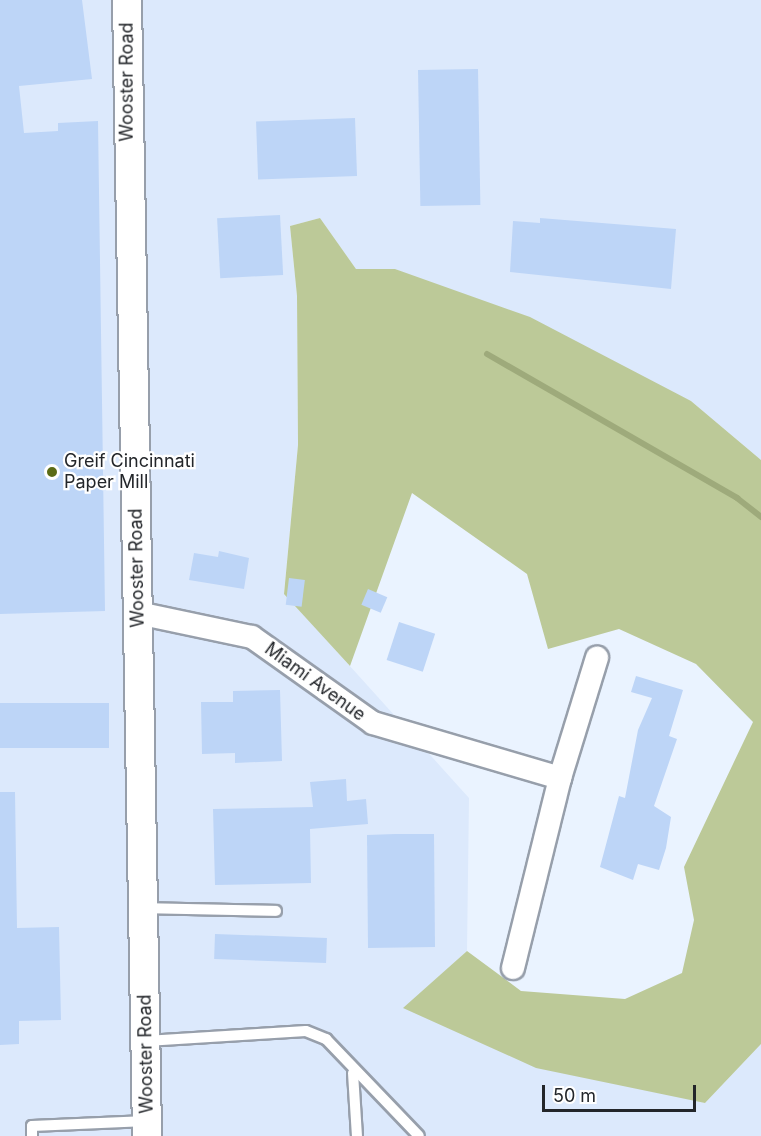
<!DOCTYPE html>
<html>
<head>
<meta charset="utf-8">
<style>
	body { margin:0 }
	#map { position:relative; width:761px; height:1136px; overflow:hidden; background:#eaf3ff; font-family:Inter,sans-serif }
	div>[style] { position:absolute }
	.built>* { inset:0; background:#dce9fc }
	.forest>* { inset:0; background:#bcc998 }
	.stream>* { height:6px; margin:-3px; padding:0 3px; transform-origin:3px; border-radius:3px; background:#9eaa7b }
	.building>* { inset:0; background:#bdd5f7; transform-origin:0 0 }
	.roads { filter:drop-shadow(2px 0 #979fab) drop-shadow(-2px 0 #979fab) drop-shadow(0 2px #979fab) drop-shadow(0 -2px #979fab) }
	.service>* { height:10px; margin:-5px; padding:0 5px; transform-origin:5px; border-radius:5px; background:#fff }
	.minor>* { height:22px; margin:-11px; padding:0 11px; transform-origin:11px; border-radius:11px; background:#fff }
	.tertiary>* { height:28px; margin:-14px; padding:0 14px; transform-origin:14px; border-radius:14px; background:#fff }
	.dots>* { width:16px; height:16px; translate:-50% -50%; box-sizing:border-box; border:3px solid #fff; border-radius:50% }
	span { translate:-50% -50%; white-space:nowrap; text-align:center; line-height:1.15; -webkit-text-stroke:4.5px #fff; paint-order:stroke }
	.street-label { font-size:18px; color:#23262a }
	.poi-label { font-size:18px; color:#23262a }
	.left { translate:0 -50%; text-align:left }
	.scale { position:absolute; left:542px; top:1085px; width:154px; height:27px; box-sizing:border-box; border:3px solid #23262a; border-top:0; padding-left:8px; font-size:18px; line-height:21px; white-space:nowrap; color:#23262a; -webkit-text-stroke:4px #fff; paint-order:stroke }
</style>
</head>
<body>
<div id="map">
	<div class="built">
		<div style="clip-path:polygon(0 0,761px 0,761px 460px,691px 401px,395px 269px,356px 269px,320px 218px,290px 226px,297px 296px,298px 445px,284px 593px,469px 798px,467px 951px,404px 1008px,705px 1103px,761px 1044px,761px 1136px,0 1136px)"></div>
	</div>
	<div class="forest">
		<div style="clip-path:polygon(320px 218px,356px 269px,395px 269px,530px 317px,691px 401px,761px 460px,761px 1044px,705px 1103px,536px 1068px,403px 1008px,467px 951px,521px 991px,625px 999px,682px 973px,694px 920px,684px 867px,753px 722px,696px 664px,619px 629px,548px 649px,527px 574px,412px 493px,350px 666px,284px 594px,298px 445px,297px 296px,290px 226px)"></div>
	</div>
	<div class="stream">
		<div style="left:487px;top:354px;width:289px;rotate:29.9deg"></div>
		<div style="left:737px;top:498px;width:31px;rotate:38deg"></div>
	</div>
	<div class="building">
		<div style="clip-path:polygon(0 0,82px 0,92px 79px,19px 86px,24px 133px,58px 131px,58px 123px,98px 121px,105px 611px,0 614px)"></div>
		<div style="left:478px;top:69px;width:136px;height:60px;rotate:89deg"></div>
		<div style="left:355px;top:118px;width:58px;height:99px;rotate:88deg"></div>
		<div style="left:280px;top:215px;width:60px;height:63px;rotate:87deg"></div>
		<div style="clip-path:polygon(540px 218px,676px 229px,671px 289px,510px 272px,513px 221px,540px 223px)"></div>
		<div style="clip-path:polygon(219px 551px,249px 558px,244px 589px,189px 580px,194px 553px,218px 557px)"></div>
		<div style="left:289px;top:578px;width:16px;height:27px;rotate:7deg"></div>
		<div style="left:368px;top:589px;width:21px;height:17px;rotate:23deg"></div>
		<div style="left:399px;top:622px;width:38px;height:40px;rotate:18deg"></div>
		<div style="clip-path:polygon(636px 676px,683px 690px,669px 736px,677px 739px,654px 806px,671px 817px,666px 848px,659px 870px,638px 864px,633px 880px,600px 867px,619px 796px,625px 798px,638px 730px,652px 698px,631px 692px)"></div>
		<div style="clip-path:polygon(280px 690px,282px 761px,235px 763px,235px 753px,202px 754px,201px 702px,233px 702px,233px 691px)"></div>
		<div style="left:0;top:703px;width:109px;height:45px"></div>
		<div style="clip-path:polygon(346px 779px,347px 801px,366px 799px,368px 824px,310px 829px,311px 883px,215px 885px,213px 809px,313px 807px,310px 782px)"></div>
		<div style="clip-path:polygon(0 792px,15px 792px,17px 928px,59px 927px,61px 1020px,19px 1021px,19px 1044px,0 1045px)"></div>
		<div style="clip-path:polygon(395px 834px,434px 834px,435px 947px,368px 948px,367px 835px)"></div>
		<div style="left:215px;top:934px;width:112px;height:25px;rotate:2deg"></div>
	</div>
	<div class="roads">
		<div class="service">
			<div style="left:144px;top:908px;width:132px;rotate:1.3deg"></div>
			<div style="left:146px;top:1041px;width:160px;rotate:-3.6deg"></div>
			<div style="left:306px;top:1031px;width:22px;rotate:22deg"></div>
			<div style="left:326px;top:1039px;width:134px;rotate:46.2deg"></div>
			<div style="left:353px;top:1073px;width:63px;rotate:86.4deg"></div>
			<div style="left:32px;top:1136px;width:10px;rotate:-90deg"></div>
			<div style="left:32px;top:1126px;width:115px;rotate:-2.5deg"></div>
		</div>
		<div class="minor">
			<div style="left:138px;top:613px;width:116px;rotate:11.9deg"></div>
			<div style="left:252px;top:637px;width:148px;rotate:35.4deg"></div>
			<div style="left:373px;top:723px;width:195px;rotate:16.4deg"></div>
			<div style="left:513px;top:968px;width:196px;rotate:-76.1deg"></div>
			<div style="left:560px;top:778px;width:126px;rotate:-72.9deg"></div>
		</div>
		<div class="tertiary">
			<div style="left:127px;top:0;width:1136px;rotate:88.99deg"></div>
		</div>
	</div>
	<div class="dots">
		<div style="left:52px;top:472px;background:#5b6b16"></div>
	</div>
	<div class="street-label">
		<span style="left:127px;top:82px;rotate:-90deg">Wooster Road</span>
		<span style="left:137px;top:568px;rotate:-91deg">Wooster Road</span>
		<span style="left:315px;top:682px;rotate:36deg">Miami Avenue</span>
		<span style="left:146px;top:1054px;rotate:-91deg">Wooster Road</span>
	</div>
	<div class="poi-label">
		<span class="left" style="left:64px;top:472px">Greif Cincinnati<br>Paper Mill</span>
	</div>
	<div class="scale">50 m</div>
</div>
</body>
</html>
